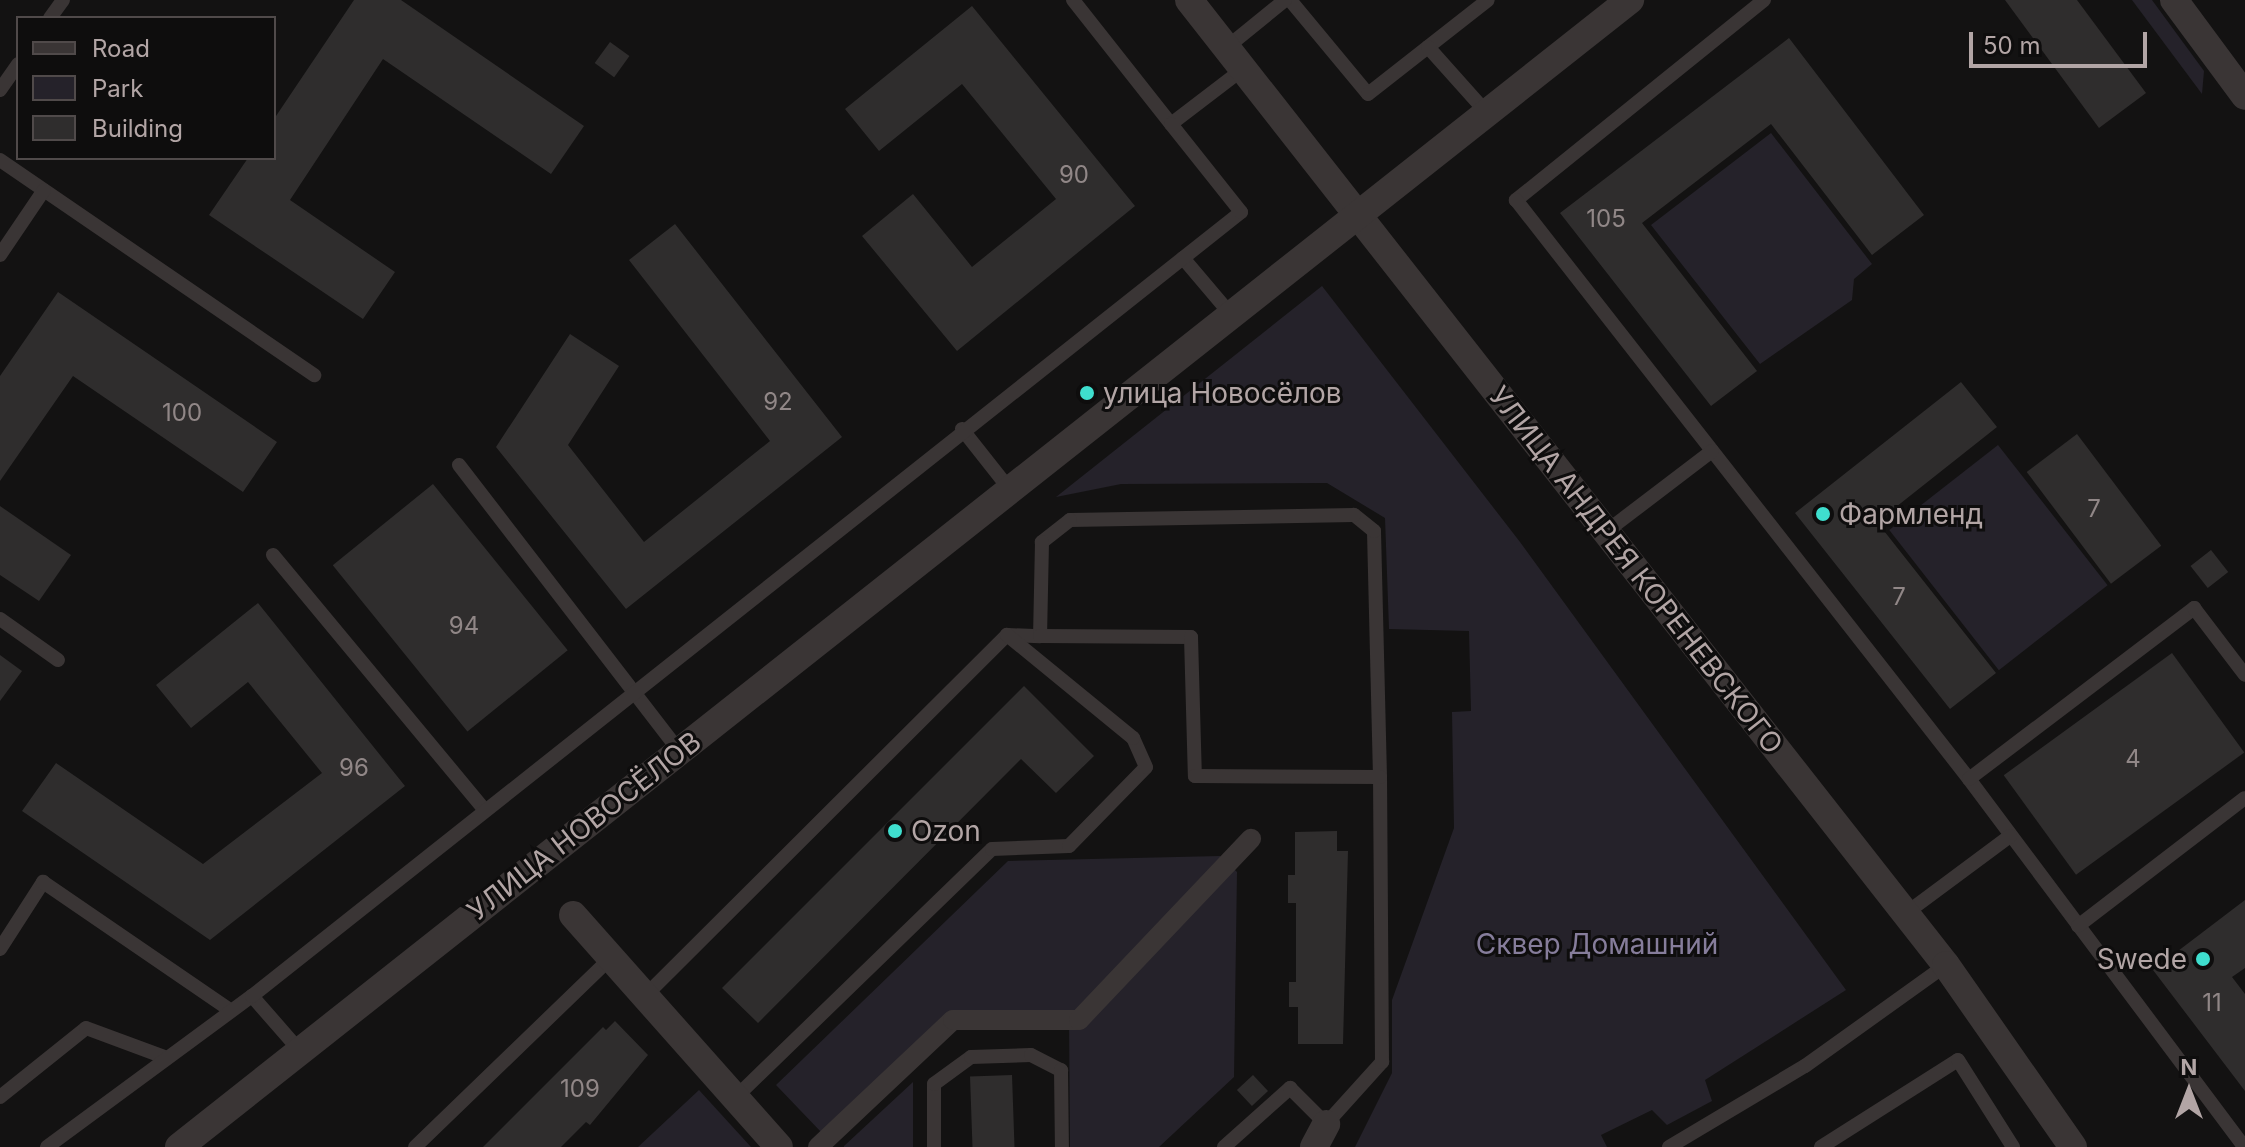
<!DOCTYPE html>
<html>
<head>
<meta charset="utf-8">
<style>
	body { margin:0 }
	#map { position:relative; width:2245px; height:1147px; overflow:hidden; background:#131212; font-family:Inter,sans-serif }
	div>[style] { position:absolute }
	.green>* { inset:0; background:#25222a; transform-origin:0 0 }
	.building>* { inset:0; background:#2f2d2d; transform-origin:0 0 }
	.service>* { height:14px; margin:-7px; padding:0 7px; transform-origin:7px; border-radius:7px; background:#3a3535 }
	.pedestrian>* { height:20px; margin:-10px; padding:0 10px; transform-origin:10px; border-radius:10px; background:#3a3535 }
	.minor>* { height:28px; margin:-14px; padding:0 14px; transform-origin:14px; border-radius:14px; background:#3a3535 }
	.dots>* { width:22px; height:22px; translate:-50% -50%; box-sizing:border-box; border:4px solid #0e0d0d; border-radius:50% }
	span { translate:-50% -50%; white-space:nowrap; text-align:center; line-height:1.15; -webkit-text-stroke:6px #0e0d0d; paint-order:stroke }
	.number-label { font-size:24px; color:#918787 }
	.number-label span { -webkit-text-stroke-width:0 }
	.poi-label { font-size:28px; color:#b2a5a5 }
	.left { translate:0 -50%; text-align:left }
	.right { translate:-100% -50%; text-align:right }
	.street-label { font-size:28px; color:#b2a5a5 }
	.park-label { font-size:28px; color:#867d9b }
	.legend { position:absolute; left:16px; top:16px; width:260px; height:144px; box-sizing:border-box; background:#0e0d0d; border:2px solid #504a4a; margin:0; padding:10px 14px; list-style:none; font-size:24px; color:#b2a5a5 }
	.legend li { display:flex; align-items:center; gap:16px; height:40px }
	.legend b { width:40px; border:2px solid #504a4a }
	.north { position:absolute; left:2149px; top:1051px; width:80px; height:80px; -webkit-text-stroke:6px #0e0d0d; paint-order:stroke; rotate:0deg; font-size:22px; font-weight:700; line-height:32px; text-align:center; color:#b2a5a5 }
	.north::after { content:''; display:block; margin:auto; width:28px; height:36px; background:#b2a5a5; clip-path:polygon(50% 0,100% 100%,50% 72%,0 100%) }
	.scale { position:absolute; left:1969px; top:32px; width:178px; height:36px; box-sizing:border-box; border:4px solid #b2a5a5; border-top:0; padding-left:10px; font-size:24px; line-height:28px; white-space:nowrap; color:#b2a5a5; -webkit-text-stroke:6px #0e0d0d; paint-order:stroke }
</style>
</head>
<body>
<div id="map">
	<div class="green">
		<div style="clip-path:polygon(2132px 0,2152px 0,2204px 71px,2202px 94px)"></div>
		<div style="clip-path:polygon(1771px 133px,1872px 264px,1854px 279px,1852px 300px,1760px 364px,1651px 225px)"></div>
		<div style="clip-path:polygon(1322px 286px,1520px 542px,1846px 990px,1705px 1080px,1712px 1101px,1667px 1125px,1652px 1110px,1601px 1135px,1607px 1147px,1355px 1147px,1392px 1073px,1392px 1000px,1454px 828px,1452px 712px,1471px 711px,1469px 631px,1389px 629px,1385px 518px,1327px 483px,1121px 484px,1056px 497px)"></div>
		<div style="left:1998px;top:445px;width:178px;height:138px;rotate:52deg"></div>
		<div style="clip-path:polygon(1220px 856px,1237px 872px,1234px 1077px,1159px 1147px,1070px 1147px,1069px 1014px,949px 1016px,822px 1133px,776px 1085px,1008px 861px)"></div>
		<div style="clip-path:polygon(913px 1082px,913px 1147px,844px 1147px,844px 1146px)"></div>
		<div style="clip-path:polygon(699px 1090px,751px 1147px,638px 1147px)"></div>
	</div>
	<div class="building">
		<div style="clip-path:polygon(354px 0,401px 0,584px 126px,551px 174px,383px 59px,290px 200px,395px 272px,363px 319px,209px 215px,248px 158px,274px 158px,274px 119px)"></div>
		<div style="clip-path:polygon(2005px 0,2077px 0,2146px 93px,2099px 128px)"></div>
		<div style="clip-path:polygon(972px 6px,1135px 206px,957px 351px,862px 236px,913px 194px,972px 267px,1056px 199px,962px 84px,879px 151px,845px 109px)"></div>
		<div style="clip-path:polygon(1789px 38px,1924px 215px,1872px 255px,1771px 124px,1642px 223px,1757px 371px,1711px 406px,1560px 213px)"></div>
		<div style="left:610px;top:42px;width:24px;height:26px;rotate:36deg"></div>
		<div style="clip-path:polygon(675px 224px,842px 437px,626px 609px,496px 447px,570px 334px,619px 366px,568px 445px,644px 542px,770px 441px,629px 260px)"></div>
		<div style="clip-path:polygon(58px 292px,277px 442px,243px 492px,73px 376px,0 481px,0 376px)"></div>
		<div style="clip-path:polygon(1961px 382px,1997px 427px,1877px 522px,1996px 673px,1950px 709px,1795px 513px)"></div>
		<div style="left:2077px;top:434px;width:140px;height:63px;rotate:53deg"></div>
		<div style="left:433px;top:484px;width:214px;height:129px;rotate:51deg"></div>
		<div style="clip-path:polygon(0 506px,71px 555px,39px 601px,0 575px)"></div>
		<div style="left:2211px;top:550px;width:28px;height:26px;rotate:52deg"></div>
		<div style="clip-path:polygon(258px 603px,405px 786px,210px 940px,22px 811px,56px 763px,203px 864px,322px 773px,248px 682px,191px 728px,156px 685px)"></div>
		<div style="left:2172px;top:653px;width:123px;height:208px;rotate:54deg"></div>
		<div style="clip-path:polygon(0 655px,22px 671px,0 701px)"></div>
		<div style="clip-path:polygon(1024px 686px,1094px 756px,1056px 793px,1021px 759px,758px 1023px,722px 988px)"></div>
		<div style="clip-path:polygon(1337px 831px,1337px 851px,1348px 851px,1343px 1044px,1298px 1044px,1298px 1007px,1289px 1007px,1289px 982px,1296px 982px,1296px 903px,1288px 903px,1288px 875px,1295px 875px,1295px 832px)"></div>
		<div style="clip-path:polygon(2245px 900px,2245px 968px,2232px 977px,2245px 994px,2245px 1091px,2153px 970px)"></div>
		<div style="clip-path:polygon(615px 1021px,648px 1055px,590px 1125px,586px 1122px,561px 1147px,483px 1147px,603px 1027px,606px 1030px)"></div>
		<div style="left:1012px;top:1075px;width:72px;height:42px;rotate:88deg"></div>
		<div style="left:1253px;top:1075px;width:22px;height:22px;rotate:47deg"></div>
	</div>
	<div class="service">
		<div style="left:1073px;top:0;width:158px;rotate:51.7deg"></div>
		<div style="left:1171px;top:124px;width:91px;rotate:-37.4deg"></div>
		<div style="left:1290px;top:0;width:122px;rotate:50.3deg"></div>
		<div style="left:1368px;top:94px;width:152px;rotate:-38.1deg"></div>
		<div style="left:1764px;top:0;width:319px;rotate:141.1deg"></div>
		<div style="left:1516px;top:200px;width:735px;rotate:51.96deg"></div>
		<div style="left:1969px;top:779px;width:459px;rotate:53.2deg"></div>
		<div style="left:50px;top:18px;width:22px;rotate:-54deg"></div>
		<div style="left:1428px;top:47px;width:90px;rotate:48.2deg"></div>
		<div style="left:1226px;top:48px;width:76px;rotate:-39.1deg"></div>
		<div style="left:0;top:90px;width:32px;rotate:-55deg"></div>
		<div style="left:0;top:160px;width:381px;rotate:34.4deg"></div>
		<div style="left:0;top:255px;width:78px;rotate:-55.9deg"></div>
		<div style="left:1183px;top:258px;width:77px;rotate:49.7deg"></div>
		<div style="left:962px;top:429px;width:79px;rotate:51.7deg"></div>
		<div style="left:459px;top:465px;width:361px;rotate:52.4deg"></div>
		<div style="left:1607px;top:531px;width:132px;rotate:-37.3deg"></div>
		<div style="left:273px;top:555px;width:329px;rotate:50.3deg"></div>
		<div style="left:0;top:619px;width:71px;rotate:35.3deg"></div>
		<div style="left:1969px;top:779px;width:283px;rotate:-37.2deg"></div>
		<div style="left:2194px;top:608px;width:84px;rotate:52.7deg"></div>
		<div style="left:1905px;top:914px;width:131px;rotate:-36.6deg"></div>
		<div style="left:2078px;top:926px;width:210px;rotate:-37.5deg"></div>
		<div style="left:0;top:949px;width:80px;rotate:-57.3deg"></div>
		<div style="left:43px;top:882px;width:227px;rotate:34.4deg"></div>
		<div style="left:646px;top:995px;width:510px;rotate:-44.92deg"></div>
		<div style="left:1007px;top:635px;width:33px;rotate:2deg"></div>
		<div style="left:252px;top:996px;width:73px;rotate:48.9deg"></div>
		<div style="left:0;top:1097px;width:110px;rotate:-38.7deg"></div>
		<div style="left:86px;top:1028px;width:86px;rotate:20.3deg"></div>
		<div style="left:736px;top:1097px;width:356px;rotate:-44.1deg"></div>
		<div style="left:992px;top:849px;width:77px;rotate:-2.2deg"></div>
		<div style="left:1069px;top:846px;width:110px;rotate:-45.7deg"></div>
		<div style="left:1146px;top:767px;width:32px;rotate:-114deg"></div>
		<div style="left:1133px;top:738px;width:163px;rotate:-140.7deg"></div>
		<div style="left:47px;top:1147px;width:255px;rotate:-36.4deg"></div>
		<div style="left:252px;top:996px;width:1262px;rotate:-38.4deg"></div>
		<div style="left:1241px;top:212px;width:112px;rotate:-128.5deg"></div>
		<div style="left:415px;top:1147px;width:272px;rotate:-44deg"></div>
		<div style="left:934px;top:1147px;width:63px;rotate:-90deg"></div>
		<div style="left:934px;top:1084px;width:46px;rotate:-36.1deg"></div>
		<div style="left:971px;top:1057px;width:60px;rotate:-1.9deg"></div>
		<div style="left:1031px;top:1055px;width:34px;rotate:27deg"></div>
		<div style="left:1061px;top:1070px;width:77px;rotate:89.3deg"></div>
		<div style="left:1224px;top:1147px;width:89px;rotate:-41.8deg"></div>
		<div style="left:1290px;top:1088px;width:51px;rotate:45deg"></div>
		<div style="left:1326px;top:1124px;width:84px;rotate:-47.9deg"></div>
		<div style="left:1382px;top:1062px;width:285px;rotate:-90.4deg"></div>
		<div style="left:1380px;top:777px;width:246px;rotate:-91.4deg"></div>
		<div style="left:1374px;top:531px;width:26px;rotate:-141deg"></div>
		<div style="left:1354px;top:515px;width:284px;rotate:179deg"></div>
		<div style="left:1070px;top:520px;width:36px;rotate:142deg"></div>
		<div style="left:1042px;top:542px;width:94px;rotate:91.2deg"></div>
		<div style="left:1040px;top:636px;width:151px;rotate:0.4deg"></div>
		<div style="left:1191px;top:637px;width:139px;rotate:88.4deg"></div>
		<div style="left:1195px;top:776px;width:185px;rotate:0.3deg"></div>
		<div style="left:1669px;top:1147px;width:158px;rotate:-30.8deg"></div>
		<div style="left:1805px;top:1066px;width:173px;rotate:-35.6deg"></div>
		<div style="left:1821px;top:1147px;width:162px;rotate:-32.4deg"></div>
		<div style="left:1958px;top:1060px;width:103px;rotate:57.7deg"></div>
	</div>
	<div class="pedestrian">
		<div style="left:818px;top:1147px;width:185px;rotate:-43.3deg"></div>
		<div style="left:953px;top:1020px;width:126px"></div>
		<div style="left:1079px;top:1020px;width:250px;rotate:-46.5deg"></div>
	</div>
	<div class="minor">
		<div style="left:1189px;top:0;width:1226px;rotate:51.89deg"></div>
		<div style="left:1946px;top:965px;width:222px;rotate:55.1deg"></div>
		<div style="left:2174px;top:0;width:119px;rotate:53.5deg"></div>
		<div style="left:573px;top:915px;width:310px;rotate:48.4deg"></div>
		<div style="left:179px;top:1147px;width:1850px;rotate:-38.33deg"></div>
		<div style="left:1314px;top:1147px;width:26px;rotate:-62deg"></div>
	</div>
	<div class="dots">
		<div style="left:1087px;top:393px;background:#3fdece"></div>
		<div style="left:1823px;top:514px;background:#3fdece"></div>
		<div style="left:895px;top:831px;background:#3fdece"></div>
		<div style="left:2203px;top:959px;background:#3fdece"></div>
	</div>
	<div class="number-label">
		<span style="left:1074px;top:175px">90</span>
		<span style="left:1606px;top:219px">105</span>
		<span style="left:778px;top:402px">92</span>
		<span style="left:182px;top:413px">100</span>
		<span style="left:2094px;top:509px">7</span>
		<span style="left:1899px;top:597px">7</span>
		<span style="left:464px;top:626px">94</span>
		<span style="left:2133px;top:759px">4</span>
		<span style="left:354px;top:768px">96</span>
		<span style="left:2212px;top:1003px">11</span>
		<span style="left:580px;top:1089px">109</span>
	</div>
	<div class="poi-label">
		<span class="left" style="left:1103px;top:393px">улица Новосёлов</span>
		<span class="left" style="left:1839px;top:514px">Фармленд</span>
		<span class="left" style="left:911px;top:831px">Ozon</span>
		<span class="right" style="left:2187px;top:959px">Swede</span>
	</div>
	<div class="street-label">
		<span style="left:1636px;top:570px;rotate:52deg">УЛИЦА АНДРЕЯ КОРЕНЕВСКОГО</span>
		<span style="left:584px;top:826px;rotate:-38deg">УЛИЦА НОВОСЁЛОВ</span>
	</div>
	<div class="park-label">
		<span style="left:1597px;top:944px">Сквер Домашний</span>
	</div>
	<ul class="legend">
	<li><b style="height:10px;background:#3a3535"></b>Road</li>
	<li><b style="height:22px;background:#25222a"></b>Park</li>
	<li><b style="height:22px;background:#2f2d2d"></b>Building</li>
	</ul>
	<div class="north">N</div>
	<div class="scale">50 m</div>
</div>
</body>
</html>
